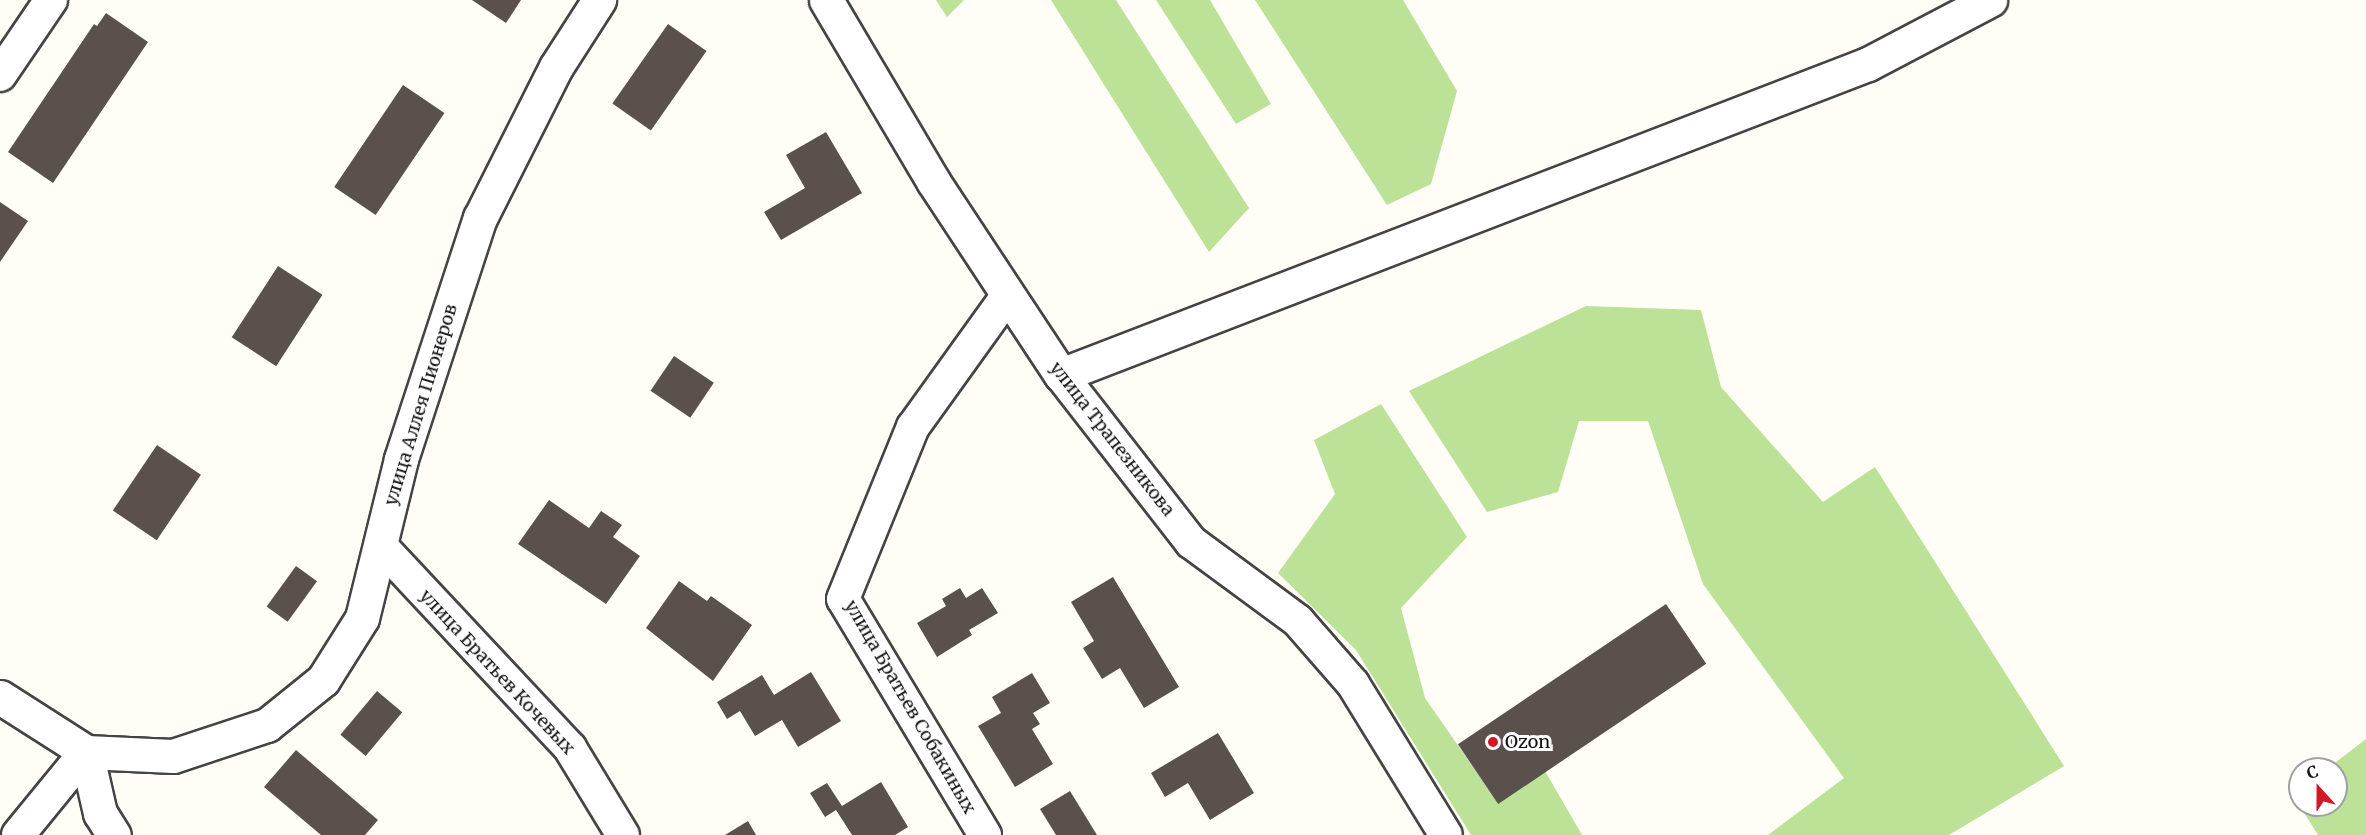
<!DOCTYPE html>
<html>
<head>
<meta charset="utf-8">
<style>
	body { margin:0 }
	#map { position:relative; width:2366px; height:835px; overflow:hidden; background:#fffdf5; font-family:Merriweather,serif }
	div>[style] { position:absolute }
	.forest>* { inset:0; background:#bbe296 }
	.building>* { inset:0; background:#5b514c; transform-origin:0 0 }
	.roads { filter:drop-shadow(2px 0 #444) drop-shadow(-2px 0 #444) drop-shadow(0 2px #444) drop-shadow(0 -2px #444) }
	.minor>* { height:32px; margin:-16px; padding:0 16px; transform-origin:16px; border-radius:16px; background:#fff }
	.tertiary>* { height:33px; margin:-16.5px; padding:0 16.5px; transform-origin:16.5px; border-radius:16.5px; background:#fff }
	.dots>* { width:16px; height:16px; translate:-50% -50%; box-sizing:border-box; border:3px solid #fff; border-radius:50% }
	span { translate:-50% -50%; white-space:nowrap; text-align:center; line-height:1.15; -webkit-text-stroke:6px #fff; paint-order:stroke }
	.street-label { font-size:18px; color:#111 }
	.poi-label { font-size:18px; color:#111 }
	.left { translate:0 -50%; text-align:left }
	.north { position:absolute; left:2288px; top:757px; width:60px; height:60px; box-sizing:border-box; background:#fff; border:2px solid #a0a0a0; border-radius:50%; rotate:339deg; font-size:16px; font-weight:700; line-height:24px; text-align:center; color:#111 }
	.north::after { content:''; display:block; margin:auto; width:21px; height:27px; background:#d31726; clip-path:polygon(50% 0,100% 100%,50% 72%,0 100%) }
</style>
</head>
<body>
<div id="map">
	<div class="forest">
		<div style="clip-path:polygon(936px 0,964px 0,947px 17px)"></div>
		<div style="clip-path:polygon(1051px 0,1116px 0,1249px 208px,1209px 252px)"></div>
		<div style="clip-path:polygon(1156px 0,1210px 0,1271px 104px,1236px 124px)"></div>
		<div style="clip-path:polygon(1255px 0,1403px 0,1457px 91px,1431px 184px,1387px 205px)"></div>
		<div style="clip-path:polygon(1586px 306px,1701px 310px,1721px 387px,1823px 502px,1875px 467px,2064px 766px,1949px 835px,1768px 835px,1844px 778px,1703px 584px,1648px 421px,1579px 421px,1558px 492px,1487px 512px,1409px 391px)"></div>
		<div style="clip-path:polygon(1381px 404px,1467px 537px,1401px 608px,1425px 698px,1498px 803px,1545px 771px,1582px 835px,1471px 835px,1356px 650px,1278px 573px,1335px 494px,1314px 440px)"></div>
		<div style="clip-path:polygon(2366px 739px,2366px 835px,2318px 835px,2293px 795px,2300px 790px,2300px 805px,2336px 805px,2336px 769px,2327px 769px)"></div>
	</div>
	<div class="building">
		<div style="clip-path:polygon(472px 0,521px 0,506px 23px)"></div>
		<div style="clip-path:polygon(106px 13px,148px 42px,53px 183px,8px 152px,94px 24px,97px 26px)"></div>
		<div style="left:668px;top:24px;width:47px;height:97px;rotate:35deg"></div>
		<div style="left:403px;top:85px;width:50px;height:123px;rotate:34deg"></div>
		<div style="clip-path:polygon(826px 132px,862px 193px,781px 240px,764px 212px,805px 188px,786px 155px)"></div>
		<div style="clip-path:polygon(0 202px,28px 221px,0 262px)"></div>
		<div style="left:278px;top:266px;width:53px;height:85px;rotate:33deg"></div>
		<div style="left:674px;top:356px;width:48px;height:42px;rotate:34deg"></div>
		<div style="left:157px;top:445px;width:53px;height:79px;rotate:34deg"></div>
		<div style="clip-path:polygon(549px 500px,589px 528px,601px 511px,622px 525px,613px 537px,640px 556px,606px 604px,518px 544px)"></div>
		<div style="left:296px;top:566px;width:26px;height:50px;rotate:36deg"></div>
		<div style="clip-path:polygon(1113px 577px,1179px 687px,1144px 708px,1120px 668px,1102px 679px,1083px 648px,1094px 641px,1071px 602px)"></div>
		<div style="clip-path:polygon(679px 581px,707px 601px,711px 596px,752px 625px,713px 681px,646px 628px)"></div>
		<div style="clip-path:polygon(960px 588px,966px 598px,982px 588px,998px 613px,969px 630px,972px 635px,937px 657px,917px 623px,946px 606px,942px 599px)"></div>
		<div style="left:1666px;top:604px;width:72px;height:251px;rotate:56deg"></div>
		<div style="clip-path:polygon(811px 672px,841px 721px,798px 747px,782px 720px,755px 736px,740px 711px,727px 719px,717px 702px,762px 675px,774px 695px)"></div>
		<div style="clip-path:polygon(1032px 673px,1050px 703px,1033px 713px,1040px 724px,1032px 729px,1053px 764px,1015px 787px,978px 726px,1001px 713px,992px 697px)"></div>
		<div style="left:377px;top:691px;width:33px;height:57px;rotate:40deg"></div>
		<div style="clip-path:polygon(1218px 733px,1254px 793px,1210px 820px,1188px 783px,1165px 797px,1151px 773px)"></div>
		<div style="clip-path:polygon(296px 750px,378px 820px,365px 835px,321px 835px,264px 787px)"></div>
		<div style="clip-path:polygon(881px 782px,908px 827px,895px 835px,852px 835px,836px 810px,825px 817px,810px 793px,827px 783px,842px 806px)"></div>
		<div style="clip-path:polygon(1070px 791px,1097px 835px,1056px 835px,1040px 809px)"></div>
		<div style="clip-path:polygon(748px 821px,756px 835px,725px 835px)"></div>
	</div>
	<div class="roads">
		<div class="minor">
			<div style="left:0;top:75px;width:91px;rotate:-55.8deg"></div>
			<div style="left:1061px;top:375px;width:212px;rotate:52.1deg"></div>
			<div style="left:1191px;top:542px;width:133px;rotate:36.4deg"></div>
			<div style="left:1298px;top:621px;width:84px;rotate:48.9deg"></div>
			<div style="left:1353px;top:684px;width:177px;rotate:58.4deg"></div>
			<div style="left:381px;top:546px;width:277px;rotate:46.9deg"></div>
			<div style="left:570px;top:748px;width:102px;rotate:58.7deg"></div>
			<div style="left:18px;top:835px;width:107px;rotate:-50.7deg"></div>
			<div style="left:985px;top:835px;width:275px;rotate:-121deg"></div>
			<div style="left:843px;top:599px;width:186px;rotate:-67.9deg"></div>
			<div style="left:913px;top:427px;width:161px;rotate:-54.3deg"></div>
		</div>
		<div class="tertiary">
			<div style="left:826px;top:0;width:210px;rotate:59.4deg"></div>
			<div style="left:933px;top:181px;width:232px;rotate:56.6deg"></div>
			<div style="left:1061px;top:375px;width:865px;rotate:-21.08deg"></div>
			<div style="left:1868px;top:64px;width:138px;rotate:-27.7deg"></div>
			<div style="left:0;top:697px;width:102px;rotate:32.6deg"></div>
			<div style="left:86px;top:752px;width:63px;rotate:77.1deg"></div>
			<div style="left:100px;top:813px;width:26px;rotate:58deg"></div>
			<div style="left:86px;top:752px;width:87px;rotate:2.6deg"></div>
			<div style="left:173px;top:756px;width:99px;rotate:-18.3deg"></div>
			<div style="left:267px;top:725px;width:72px;rotate:-38.8deg"></div>
			<div style="left:323px;top:680px;width:73px;rotate:-57.8deg"></div>
			<div style="left:362px;top:618px;width:164px;rotate:-76.2deg"></div>
			<div style="left:401px;top:459px;width:254px;rotate:-71.9deg"></div>
			<div style="left:480px;top:218px;width:169px;rotate:-63.3deg"></div>
			<div style="left:556px;top:67px;width:80px;rotate:-57.3deg"></div>
		</div>
	</div>
	<div class="dots">
		<div style="left:1493px;top:742px;background:#d31726"></div>
	</div>
	<div class="street-label">
		<span style="left:421px;top:405px;rotate:-73deg">улица Аллея Пионеров</span>
		<span style="left:1112px;top:439px;rotate:52deg">улица Трапезникова</span>
		<span style="left:497px;top:672px;rotate:47deg">улица Братьев Кочевых</span>
		<span style="left:910px;top:707px;rotate:60deg">улица Братьев Собакиных</span>
	</div>
	<div class="poi-label">
		<span class="left" style="left:1505px;top:742px">Ozon</span>
	</div>
	<div class="north">С</div>
</div>
</body>
</html>
